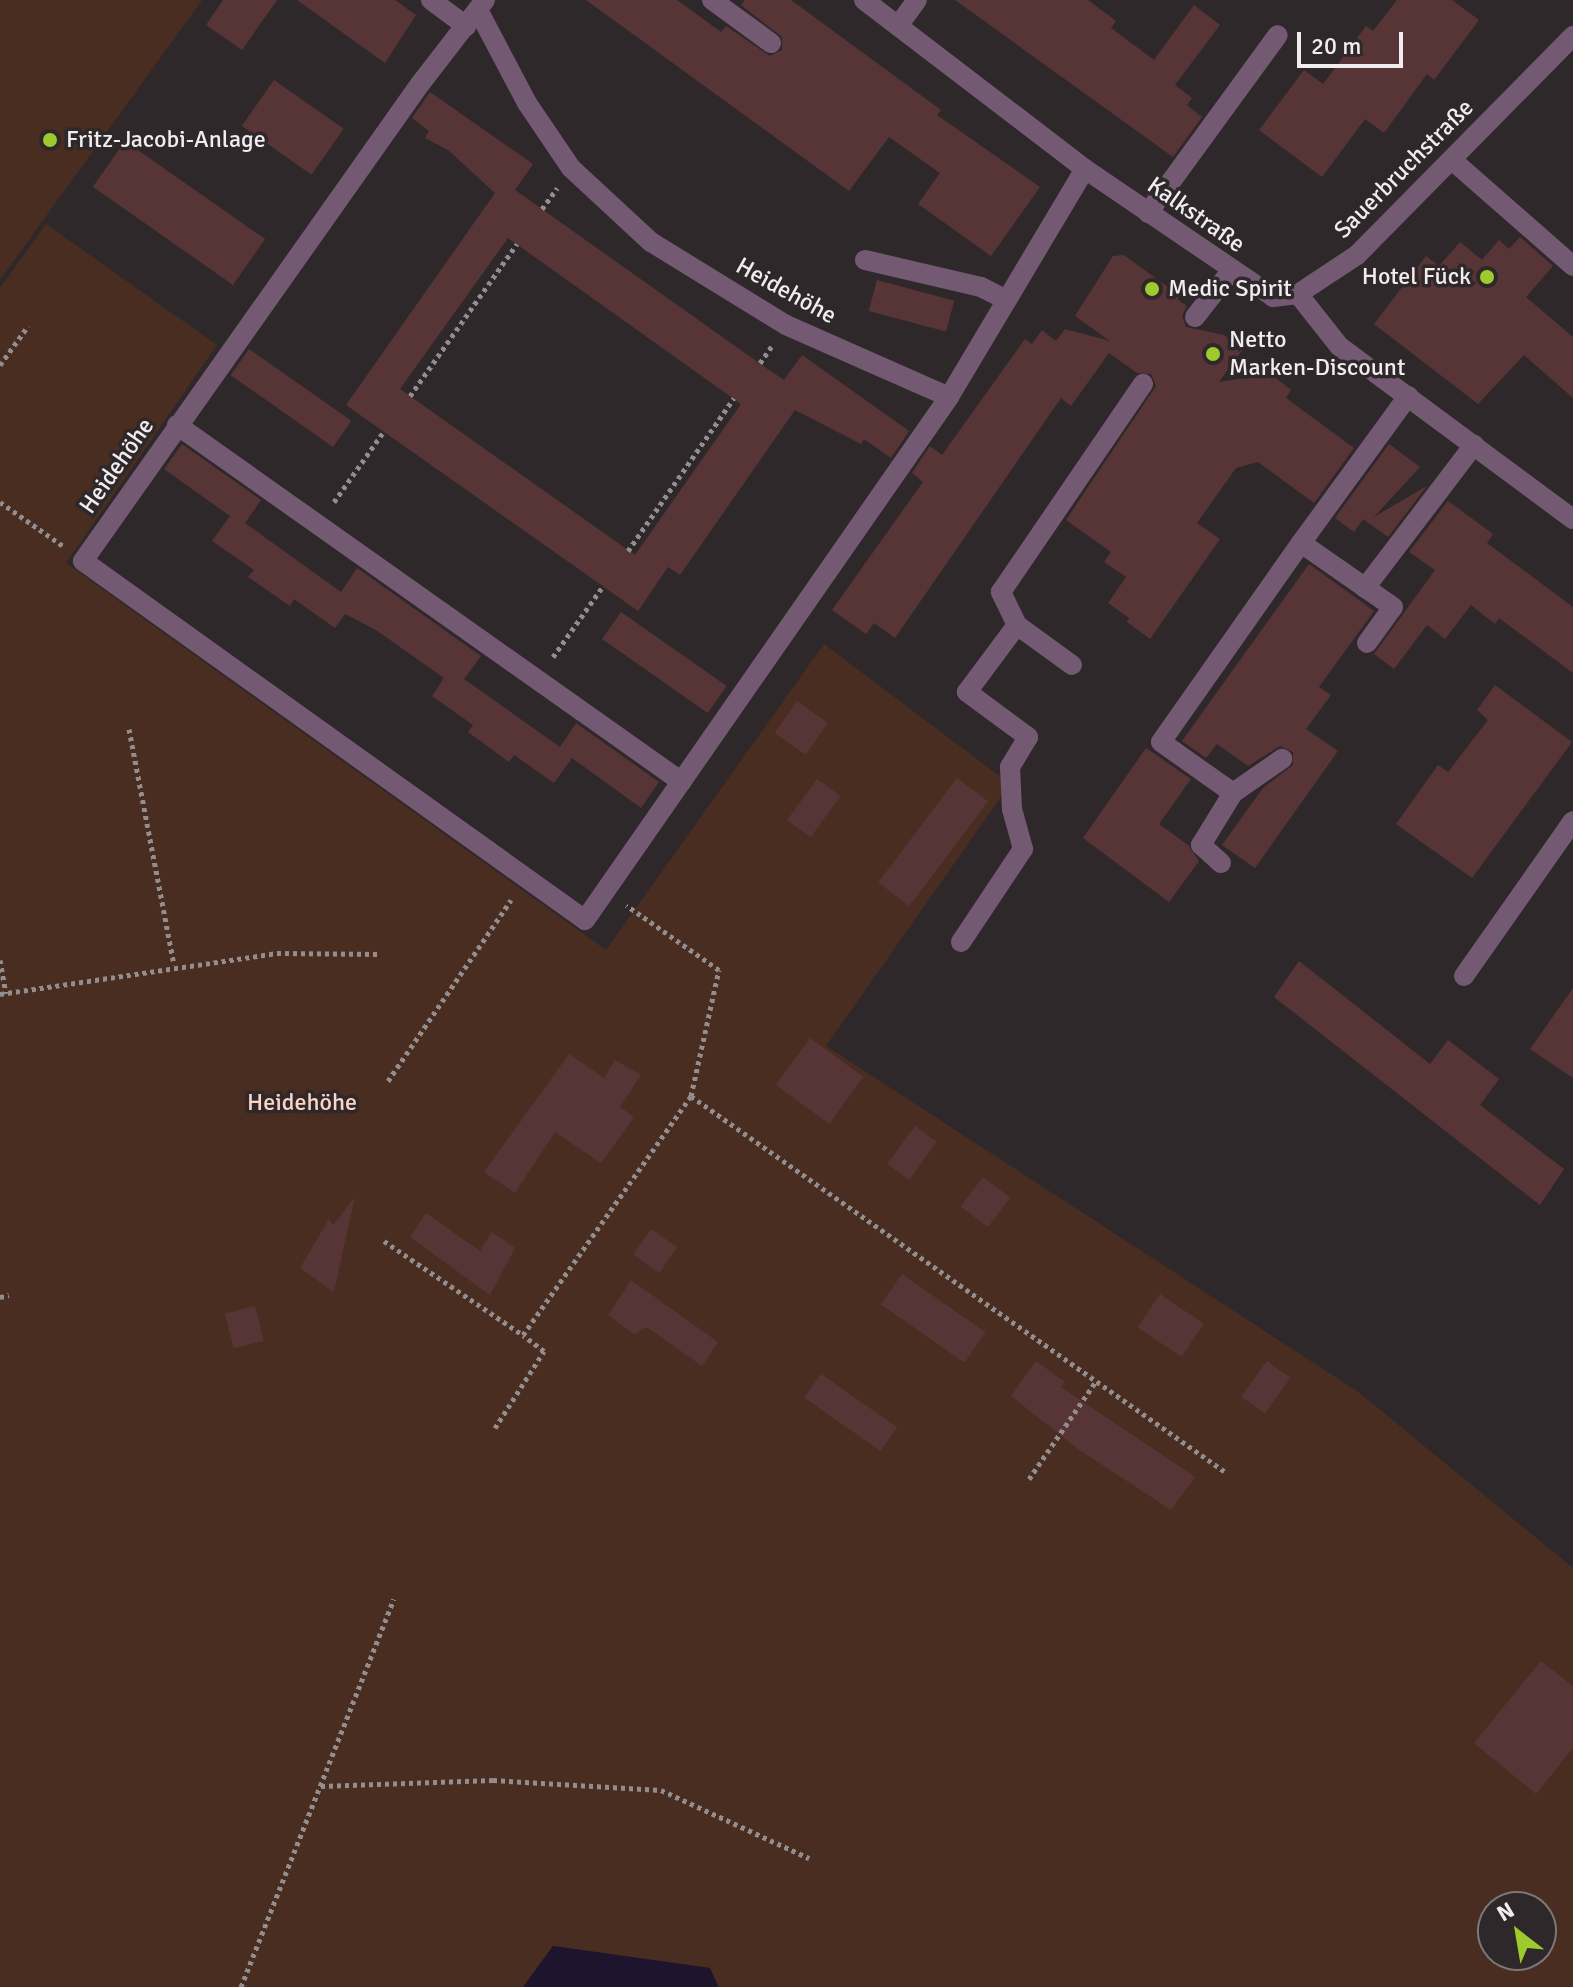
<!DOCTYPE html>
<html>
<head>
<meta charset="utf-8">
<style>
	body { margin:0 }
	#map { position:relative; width:1573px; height:1987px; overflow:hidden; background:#2f282b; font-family:Signika,sans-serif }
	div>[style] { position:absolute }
	.green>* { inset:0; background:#492d20 }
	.water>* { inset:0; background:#1e142d }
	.building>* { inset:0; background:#573536; transform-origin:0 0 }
	.path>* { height:5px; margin-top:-2.5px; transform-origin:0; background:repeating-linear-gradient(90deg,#938d8f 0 4px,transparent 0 8px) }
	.service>* { height:20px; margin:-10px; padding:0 10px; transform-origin:10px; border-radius:10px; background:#735a72 }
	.minor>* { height:20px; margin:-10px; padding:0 10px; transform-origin:10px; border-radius:10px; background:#735a72 }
	.tertiary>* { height:20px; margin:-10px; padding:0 10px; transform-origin:10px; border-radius:10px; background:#735a72 }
	.dots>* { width:22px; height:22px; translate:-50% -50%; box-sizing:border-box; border:4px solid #2f282b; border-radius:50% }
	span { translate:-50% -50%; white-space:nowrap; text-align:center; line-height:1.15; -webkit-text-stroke:7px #2f282b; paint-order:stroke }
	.poi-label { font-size:24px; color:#f1edee }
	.left { translate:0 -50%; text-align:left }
	.right { translate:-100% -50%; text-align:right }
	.street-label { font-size:24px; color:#f1edee }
	.park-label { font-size:24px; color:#fbd6c6 }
	.north { position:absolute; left:1477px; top:1891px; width:80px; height:80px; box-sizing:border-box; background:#2f282b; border:2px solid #7d7779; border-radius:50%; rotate:329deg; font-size:22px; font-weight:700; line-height:32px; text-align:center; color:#f1edee }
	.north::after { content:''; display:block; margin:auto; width:28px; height:36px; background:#9fca2e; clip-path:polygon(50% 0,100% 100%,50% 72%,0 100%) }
	.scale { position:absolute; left:1297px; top:32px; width:106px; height:36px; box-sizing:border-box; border:4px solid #f1edee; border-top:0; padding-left:10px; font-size:24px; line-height:28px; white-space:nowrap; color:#f1edee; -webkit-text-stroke:6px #2f282b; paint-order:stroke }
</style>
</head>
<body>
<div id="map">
	<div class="green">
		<div style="clip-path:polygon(0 0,202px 0,0 280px)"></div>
		<div style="clip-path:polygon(evenodd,46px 224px,217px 345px,66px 563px,606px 950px,824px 644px,1010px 784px,826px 1046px,1357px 1391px,1573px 1568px,1573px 1987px,719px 1987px,710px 1968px,553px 1946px,523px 1987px,0 1987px,0 288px,46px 224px,1493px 1907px,1541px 1907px,1541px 1955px,1493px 1955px,1493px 1907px)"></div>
	</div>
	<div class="water">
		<div style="clip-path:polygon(553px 1946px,710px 1968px,718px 1987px,523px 1987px)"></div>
	</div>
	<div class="building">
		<div style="clip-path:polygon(223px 0,277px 0,242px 50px,206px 25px)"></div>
		<div style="clip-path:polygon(297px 0,395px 0,416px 15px,385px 63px)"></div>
		<div style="clip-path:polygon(586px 0,677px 0,721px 32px,726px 26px,770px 56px,782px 50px,782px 37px,741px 5px,745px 0,791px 0,941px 110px,937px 115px,1040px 187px,991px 256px,918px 204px,940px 173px,889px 137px,849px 191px)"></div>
		<div style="clip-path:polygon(955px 0,1088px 0,1116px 21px,1111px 28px,1154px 60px,1194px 5px,1220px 25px,1175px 85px,1192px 98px,1187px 105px,1202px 117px,1173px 157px)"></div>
		<div style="clip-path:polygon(1397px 0,1452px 0,1479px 20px,1434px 80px,1427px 74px,1384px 133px,1365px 119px,1322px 177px,1259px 130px,1304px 70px,1323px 84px,1366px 26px,1373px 31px)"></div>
		<div style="left:274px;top:80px;width:85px;height:56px;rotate:35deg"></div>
		<div style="clip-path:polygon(evenodd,430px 92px,533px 164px,515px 190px,766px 368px,784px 380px,802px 355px,909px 431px,891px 458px,864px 439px,861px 444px,795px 410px,680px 575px,668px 567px,638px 611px,346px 405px,495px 193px,448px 150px,425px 138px,429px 131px,412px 118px,430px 92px,508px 238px,741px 404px,635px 555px,400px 389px,508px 238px)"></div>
		<div style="left:125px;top:141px;width:171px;height:56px;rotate:35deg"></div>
		<div style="clip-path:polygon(1520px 237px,1553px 266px,1526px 297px,1573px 337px,1573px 398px,1524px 355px,1478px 404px,1374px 324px,1426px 256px,1439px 266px,1460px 242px,1482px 260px,1499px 240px,1509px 249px)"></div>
		<div style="clip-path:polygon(1124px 255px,1180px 296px,1177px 299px,1187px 306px,1182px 316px,1186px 327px,1224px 335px,1243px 349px,1219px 382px,1271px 374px,1291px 390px,1286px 398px,1354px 448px,1314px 503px,1258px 462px,1236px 468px,1197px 523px,1220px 539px,1150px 639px,1127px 622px,1129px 618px,1108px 603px,1126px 577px,1104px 562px,1111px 552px,1066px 520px,1156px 386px,1151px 374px,1137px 373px,1109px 353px,1071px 406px,1061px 398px,895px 638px,874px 623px,866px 634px,832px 610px,923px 482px,912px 473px,930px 446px,942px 455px,1025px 339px,1032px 344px,1042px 330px,1056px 341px,1065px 329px,1110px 341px,1075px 316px,1113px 256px)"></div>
		<div style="left:877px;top:280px;width:80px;height:32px;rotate:15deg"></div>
		<div style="left:249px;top:349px;width:125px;height:32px;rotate:35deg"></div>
		<div style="clip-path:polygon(182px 444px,261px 500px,245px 523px,341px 592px,357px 568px,481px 656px,464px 679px,560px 747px,576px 723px,659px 782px,641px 808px,572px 758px,554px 783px,514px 755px,509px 762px,468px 732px,473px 725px,432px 696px,444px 678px,376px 630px,345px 614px,335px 628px,294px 599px,290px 606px,248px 577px,254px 570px,212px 541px,230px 516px,164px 469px)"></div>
		<div style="clip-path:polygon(1389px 444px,1420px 467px,1374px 517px,1427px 486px,1388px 537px,1363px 519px,1354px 532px,1335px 518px)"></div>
		<div style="clip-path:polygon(1448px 501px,1493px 534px,1487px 543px,1573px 607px,1573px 673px,1499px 618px,1495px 624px,1471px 605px,1445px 639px,1427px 625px,1394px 669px,1374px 654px,1435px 570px,1409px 552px)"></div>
		<div style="clip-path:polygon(1309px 564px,1374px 611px,1319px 687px,1331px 695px,1306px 729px,1338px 751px,1255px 868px,1222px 845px,1263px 788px,1293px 765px,1293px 752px,1280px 746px,1248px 766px,1217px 744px,1206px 758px,1182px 741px)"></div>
		<div style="left:621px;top:612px;width:129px;height:33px;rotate:35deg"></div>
		<div style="clip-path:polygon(1495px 685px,1572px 742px,1472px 878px,1396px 824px,1438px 765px,1448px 772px,1488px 720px,1477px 710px)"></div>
		<div style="left:797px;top:701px;width:38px;height:39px;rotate:35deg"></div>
		<div style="clip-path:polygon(1146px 748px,1191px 779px,1159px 824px,1188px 845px,1199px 861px,1169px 902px,1083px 838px)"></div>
		<div style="left:957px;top:778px;width:39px;height:131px;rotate:37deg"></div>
		<div style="left:817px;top:779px;width:29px;height:51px;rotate:36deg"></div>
		<div style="clip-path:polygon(1299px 961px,1430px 1064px,1448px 1040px,1499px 1079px,1480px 1105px,1564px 1169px,1540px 1205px,1274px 997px)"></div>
		<div style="clip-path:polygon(1573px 988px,1573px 1078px,1530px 1049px)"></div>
		<div style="left:810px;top:1038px;width:66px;height:58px;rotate:36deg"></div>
		<div style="clip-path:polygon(569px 1054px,604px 1078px,615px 1060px,641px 1075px,620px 1107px,634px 1117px,601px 1163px,555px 1132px,515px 1193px,484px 1172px)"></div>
		<div style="left:915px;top:1126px;width:27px;height:47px;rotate:36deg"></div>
		<div style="left:983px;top:1177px;width:34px;height:37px;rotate:37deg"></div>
		<div style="clip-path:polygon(355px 1197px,342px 1255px,334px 1292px,300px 1268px,329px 1219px,333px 1225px)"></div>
		<div style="clip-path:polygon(426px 1213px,480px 1251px,492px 1232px,515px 1248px,490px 1295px,410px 1237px)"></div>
		<div style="left:651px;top:1229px;width:32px;height:31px;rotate:35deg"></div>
		<div style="left:902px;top:1274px;width:102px;height:37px;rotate:35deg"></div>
		<div style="clip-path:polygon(631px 1280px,718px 1342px,702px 1366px,647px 1327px,634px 1334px,608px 1315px)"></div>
		<div style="left:1160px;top:1294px;width:53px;height:40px;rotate:34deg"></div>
		<div style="left:255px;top:1306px;width:36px;height:31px;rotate:76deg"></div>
		<div style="clip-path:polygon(1036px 1361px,1065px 1382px,1061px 1387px,1195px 1477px,1171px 1510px,1078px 1449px,1011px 1396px)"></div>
		<div style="left:1267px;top:1361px;width:29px;height:44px;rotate:36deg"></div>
		<div style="left:821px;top:1374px;width:93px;height:29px;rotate:35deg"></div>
		<div style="clip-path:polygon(1541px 1661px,1573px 1686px,1573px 1748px,1536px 1794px,1474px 1743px)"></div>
	</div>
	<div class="path">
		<div style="left:542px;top:209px;width:26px;rotate:-54deg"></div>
		<div style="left:760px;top:363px;width:21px;rotate:-55deg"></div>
		<div style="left:0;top:365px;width:48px;rotate:-54.3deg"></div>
		<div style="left:410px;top:396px;width:186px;rotate:-54.9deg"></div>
		<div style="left:0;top:502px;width:77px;rotate:34.9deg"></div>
		<div style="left:334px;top:502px;width:87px;rotate:-54.8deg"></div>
		<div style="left:628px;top:551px;width:186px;rotate:-55.3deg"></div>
		<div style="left:553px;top:657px;width:87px;rotate:-54.8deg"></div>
		<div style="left:129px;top:729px;width:240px;rotate:79.2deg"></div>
		<div style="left:0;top:960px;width:34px;rotate:80deg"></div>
		<div style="left:0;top:994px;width:280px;rotate:-8.4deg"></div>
		<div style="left:277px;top:953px;width:103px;rotate:0.6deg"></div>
		<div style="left:388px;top:1081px;width:219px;rotate:-55.8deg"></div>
		<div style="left:691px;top:1096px;width:652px;rotate:35.13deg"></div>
		<div style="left:384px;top:1241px;width:168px;rotate:34.1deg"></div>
		<div style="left:523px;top:1335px;width:292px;rotate:-54.9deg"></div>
		<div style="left:691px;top:1096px;width:129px;rotate:-77.5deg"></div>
		<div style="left:719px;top:970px;width:113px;rotate:-145deg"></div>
		<div style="left:0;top:1297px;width:9px;rotate:-13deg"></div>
		<div style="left:495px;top:1428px;width:91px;rotate:-57.5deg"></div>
		<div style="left:544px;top:1351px;width:26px;rotate:-143deg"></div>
		<div style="left:1029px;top:1479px;width:119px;rotate:-55.6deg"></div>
		<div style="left:321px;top:1786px;width:172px;rotate:-2deg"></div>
		<div style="left:493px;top:1780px;width:168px;rotate:3.4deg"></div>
		<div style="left:661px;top:1790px;width:163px;rotate:24.7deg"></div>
		<div style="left:241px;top:1987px;width:417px;rotate:-68.5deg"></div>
	</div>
	<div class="service">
		<div style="left:431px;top:0;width:44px;rotate:36.6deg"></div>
		<div style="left:712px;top:0;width:73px;rotate:36.1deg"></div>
		<div style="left:898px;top:26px;width:32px;rotate:-54deg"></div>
		<div style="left:1452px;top:160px;width:161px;rotate:41.2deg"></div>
		<div style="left:1148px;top:213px;width:220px;rotate:-53.9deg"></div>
		<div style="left:865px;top:260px;width:119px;rotate:13.1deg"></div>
		<div style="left:981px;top:287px;width:29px;rotate:27deg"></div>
		<div style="left:1195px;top:317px;width:58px;rotate:-52deg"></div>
		<div style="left:1365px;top:588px;width:180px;rotate:-52.7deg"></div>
		<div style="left:1017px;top:625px;width:37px;rotate:-116deg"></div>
		<div style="left:1001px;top:592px;width:252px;rotate:-55.7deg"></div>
		<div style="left:1367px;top:643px;width:44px;rotate:-54.2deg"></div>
		<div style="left:1393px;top:607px;width:112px;rotate:-145.2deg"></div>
		<div style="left:1301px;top:543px;width:182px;rotate:-53.9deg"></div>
		<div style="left:1233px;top:793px;width:60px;rotate:-34.8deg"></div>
		<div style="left:1221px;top:863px;width:27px;rotate:-138deg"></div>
		<div style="left:1201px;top:845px;width:61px;rotate:-58.4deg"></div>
		<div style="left:1233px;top:793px;width:88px;rotate:-144.7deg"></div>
		<div style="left:1161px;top:742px;width:243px;rotate:-54.9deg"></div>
		<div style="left:961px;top:942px;width:112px;rotate:-56.3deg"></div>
		<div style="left:1023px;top:849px;width:41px;rotate:-105.4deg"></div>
		<div style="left:1012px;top:809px;width:42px;rotate:-92.7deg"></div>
		<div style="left:1010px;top:767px;width:35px;rotate:-59deg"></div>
		<div style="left:1028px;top:737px;width:76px;rotate:-143.6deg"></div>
		<div style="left:967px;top:692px;width:84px;rotate:-53.3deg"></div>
		<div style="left:1017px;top:625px;width:68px;rotate:36deg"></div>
		<div style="left:1464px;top:976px;width:189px;rotate:-54.9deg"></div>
	</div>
	<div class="minor">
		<div style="left:485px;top:0;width:106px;rotate:127.7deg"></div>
		<div style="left:420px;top:84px;width:584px;rotate:125.24deg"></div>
		<div style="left:83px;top:561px;width:617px;rotate:35.57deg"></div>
		<div style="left:585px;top:920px;width:637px;rotate:-55.16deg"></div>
		<div style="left:949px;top:397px;width:265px;rotate:-59.2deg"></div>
		<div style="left:478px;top:10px;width:105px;rotate:62.2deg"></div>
		<div style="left:527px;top:103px;width:78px;rotate:55.9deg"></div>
		<div style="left:571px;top:168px;width:109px;rotate:42.8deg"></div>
		<div style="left:651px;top:242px;width:158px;rotate:31.6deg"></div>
		<div style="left:786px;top:325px;width:178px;rotate:23.8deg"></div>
		<div style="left:177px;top:425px;width:618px;rotate:35.26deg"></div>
	</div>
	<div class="tertiary">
		<div style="left:864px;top:0;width:278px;rotate:37.4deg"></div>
		<div style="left:1085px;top:169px;width:227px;rotate:34.2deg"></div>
		<div style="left:1273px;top:297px;width:25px;rotate:-7deg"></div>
		<div style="left:1298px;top:294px;width:71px;rotate:-33.5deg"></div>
		<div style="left:1357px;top:255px;width:308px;rotate:-45.4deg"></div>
		<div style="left:1298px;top:294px;width:66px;rotate:51.7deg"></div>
		<div style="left:1339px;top:346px;width:291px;rotate:36.5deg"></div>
	</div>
	<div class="dots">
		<div style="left:50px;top:140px;background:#9fca2e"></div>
		<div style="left:1487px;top:277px;background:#9fca2e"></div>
		<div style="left:1152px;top:289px;background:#9fca2e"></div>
		<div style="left:1213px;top:354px;background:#9fca2e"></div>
	</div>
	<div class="poi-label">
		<span class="left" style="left:66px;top:140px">Fritz-Jacobi-Anlage</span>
		<span class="right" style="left:1471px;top:277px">Hotel Fück</span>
		<span class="left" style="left:1168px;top:289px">Medic Spirit</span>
		<span class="left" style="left:1229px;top:354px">Netto<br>Marken-Discount</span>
	</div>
	<div class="street-label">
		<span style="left:1404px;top:169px;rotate:-45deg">Sauerbruchstraße</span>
		<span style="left:1196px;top:215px;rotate:35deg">Kalkstraße</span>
		<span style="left:786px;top:291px;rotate:29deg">Heidehöhe</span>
		<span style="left:117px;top:466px;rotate:-55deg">Heidehöhe</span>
	</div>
	<div class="park-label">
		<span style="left:302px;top:1103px">Heidehöhe</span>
	</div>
	<div class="north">N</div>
	<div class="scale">20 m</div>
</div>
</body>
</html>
